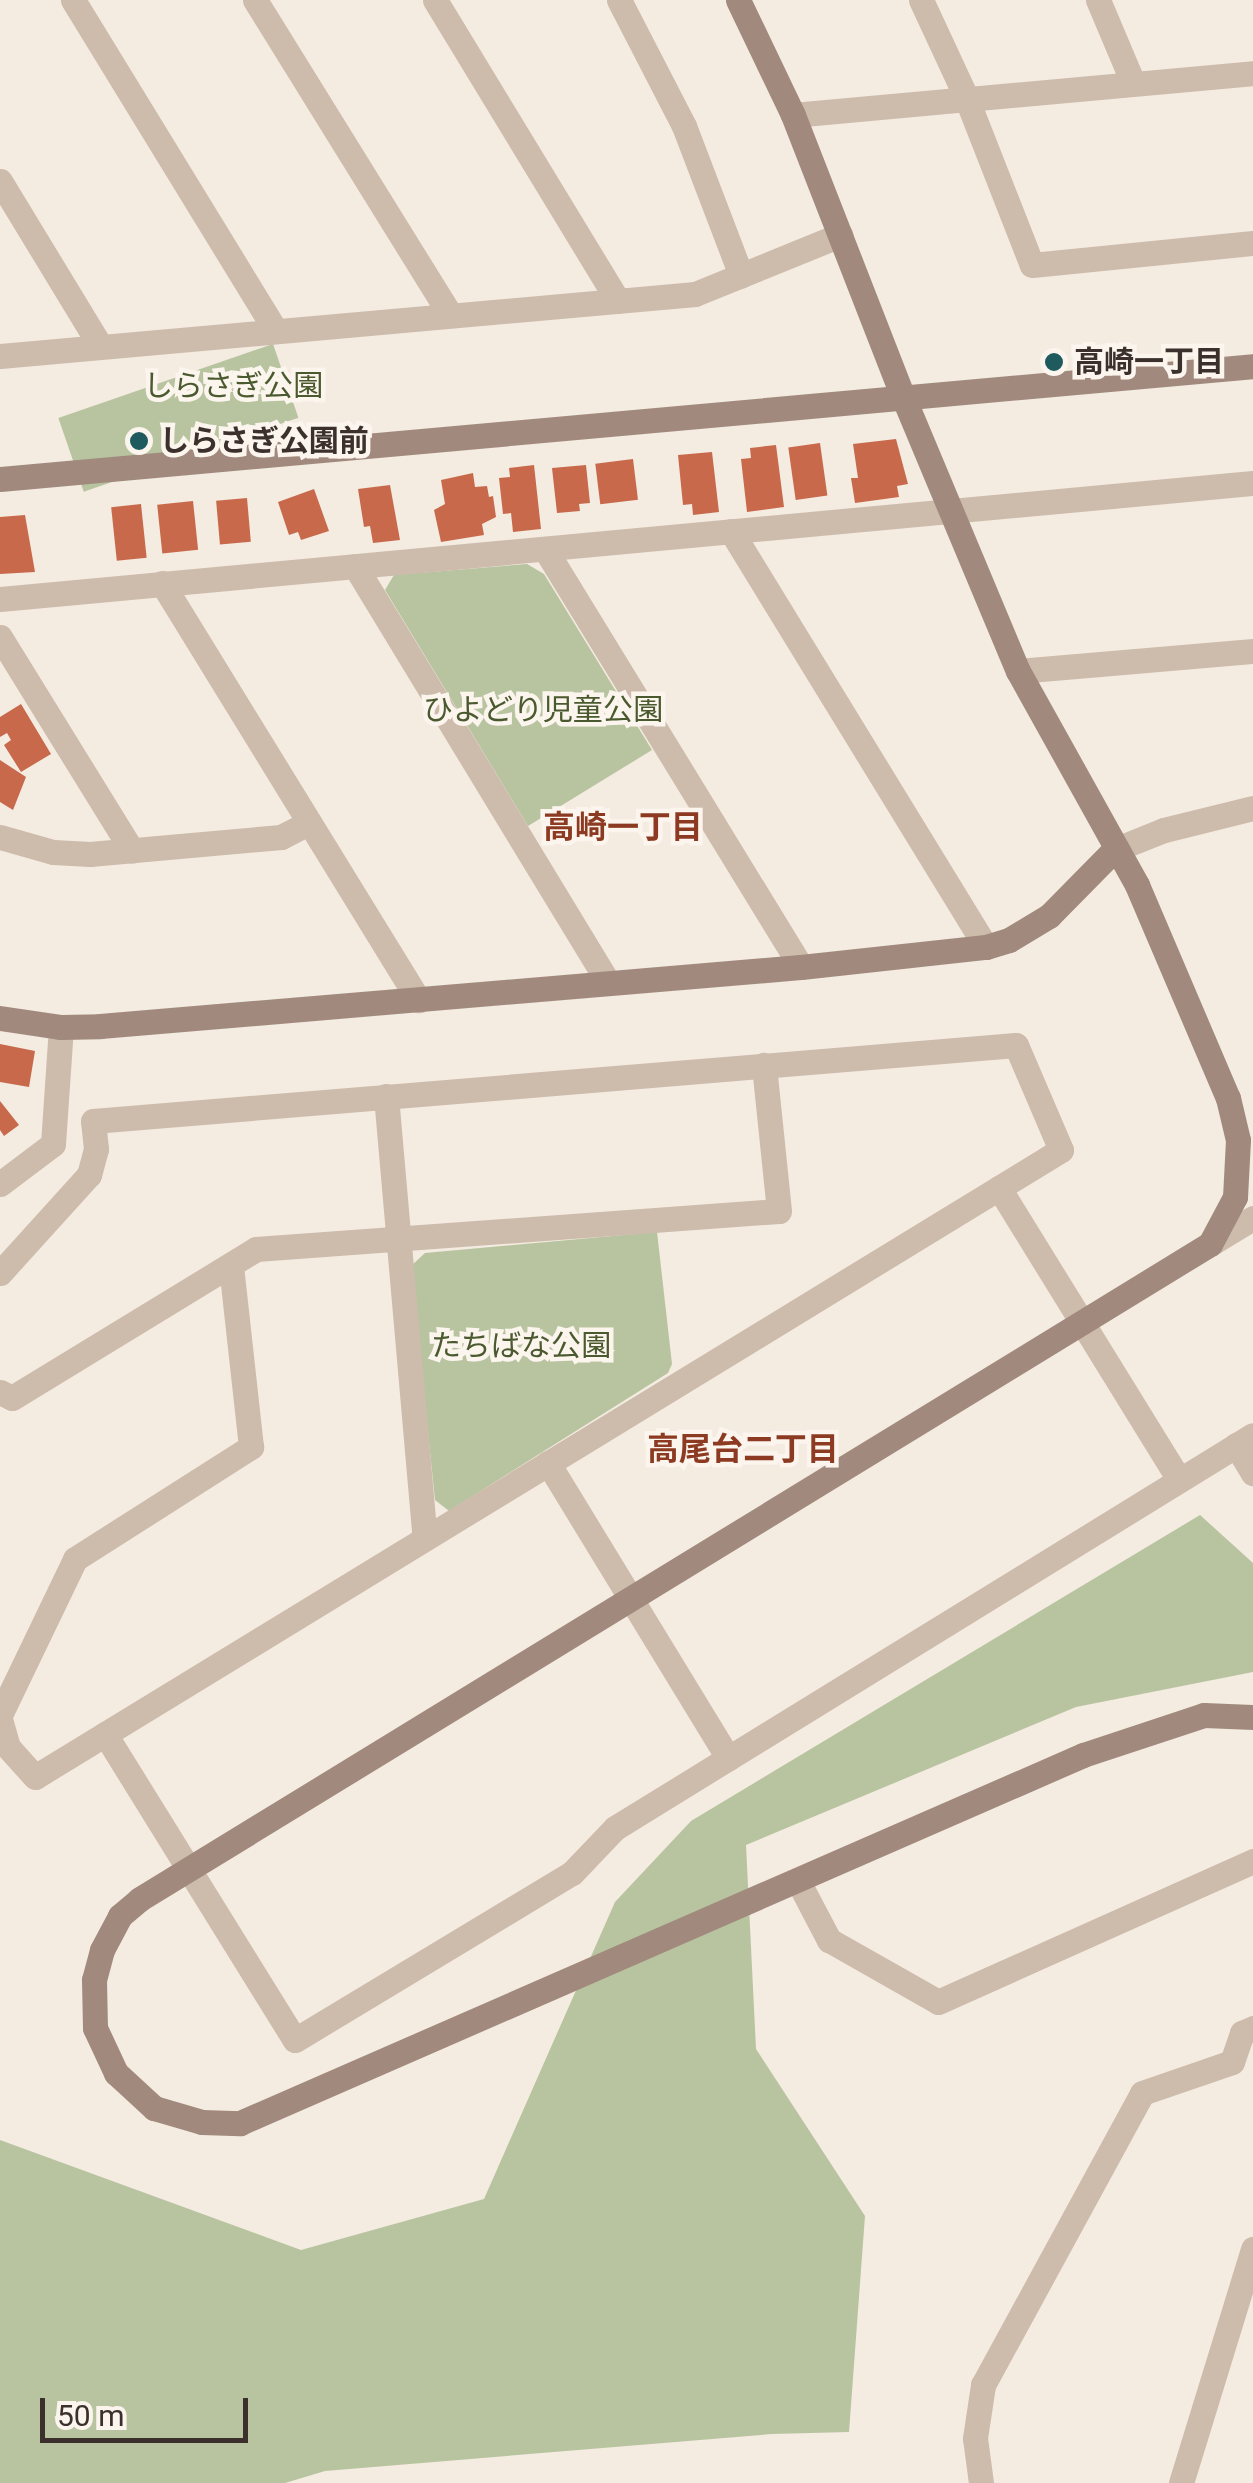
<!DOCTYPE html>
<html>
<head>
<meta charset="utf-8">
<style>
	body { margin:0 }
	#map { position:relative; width:1253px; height:2483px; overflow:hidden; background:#f4ebe1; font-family:Roboto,"Noto Sans JP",sans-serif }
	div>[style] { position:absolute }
	.green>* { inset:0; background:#b8c4a0; transform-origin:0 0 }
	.building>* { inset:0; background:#c8694b; transform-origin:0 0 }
	.street>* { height:25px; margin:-12.5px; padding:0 12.5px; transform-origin:12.5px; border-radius:12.5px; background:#cdbbac }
	.secondary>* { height:25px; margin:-12.5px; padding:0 12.5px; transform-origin:12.5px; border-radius:12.5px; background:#a18a7d }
	.dots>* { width:28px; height:28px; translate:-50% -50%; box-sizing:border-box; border:5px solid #fbf5ee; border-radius:50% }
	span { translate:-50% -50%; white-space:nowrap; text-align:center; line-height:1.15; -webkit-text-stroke:9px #fbf5ee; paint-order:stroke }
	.poi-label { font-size:30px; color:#3b302b; font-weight:700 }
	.left { translate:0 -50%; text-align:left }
	.park-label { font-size:30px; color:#4a5a2e }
	.neighbourhood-label { font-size:32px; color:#8c3b22; font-weight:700 }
	.scale { position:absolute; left:40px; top:2398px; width:208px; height:45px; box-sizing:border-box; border:5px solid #3b302b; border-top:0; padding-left:12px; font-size:30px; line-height:35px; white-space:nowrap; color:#3b302b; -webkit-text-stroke:8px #fbf5ee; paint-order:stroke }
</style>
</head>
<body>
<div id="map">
	<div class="green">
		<div style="left:273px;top:344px;width:78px;height:227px;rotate:71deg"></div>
		<div style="clip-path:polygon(527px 564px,544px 574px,652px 750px,528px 826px,385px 590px,394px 575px)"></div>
		<div style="clip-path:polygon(657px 1232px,672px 1364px,668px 1373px,449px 1511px,435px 1500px,411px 1266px,425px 1253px)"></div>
		<div style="clip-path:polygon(1200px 1515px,1253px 1563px,1253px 1672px,1076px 1707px,746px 1845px,756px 2049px,865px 2216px,849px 2432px,772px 2434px,325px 2471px,285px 2483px,0 2483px,0 2140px,301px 2250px,484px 2199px,615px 1902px,691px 1821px)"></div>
	</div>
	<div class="building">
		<div style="clip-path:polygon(896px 439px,908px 484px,897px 486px,899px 497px,855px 503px,851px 478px,858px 478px,853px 444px)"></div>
		<div style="left:820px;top:443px;width:53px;height:32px;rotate:82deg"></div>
		<div style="clip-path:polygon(776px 445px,784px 507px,747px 512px,741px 459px,751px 458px,750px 448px)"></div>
		<div style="clip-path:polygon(712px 452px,719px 512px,693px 515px,692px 504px,683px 505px,678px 455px)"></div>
		<div style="left:633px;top:459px;width:41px;height:38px;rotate:83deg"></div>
		<div style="clip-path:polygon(534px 465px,541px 529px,513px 532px,511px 513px,503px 514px,499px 478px,510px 477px,509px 468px)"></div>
		<div style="clip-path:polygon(586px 465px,590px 503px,579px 504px,580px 511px,557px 513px,552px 468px)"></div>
		<div style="clip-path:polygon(473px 473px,475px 487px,487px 486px,489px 497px,493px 496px,496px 517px,482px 524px,484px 535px,441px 542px,434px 510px,445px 504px,441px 480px)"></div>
		<div style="clip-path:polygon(390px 485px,400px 540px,373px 543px,370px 526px,364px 527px,358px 489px)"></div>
		<div style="clip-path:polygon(314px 489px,329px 531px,301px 540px,298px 532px,289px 535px,278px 502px)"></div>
		<div style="left:247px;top:498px;width:44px;height:31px;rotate:85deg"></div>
		<div style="left:193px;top:501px;width:49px;height:36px;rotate:84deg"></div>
		<div style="left:141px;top:504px;width:54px;height:30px;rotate:84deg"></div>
		<div style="clip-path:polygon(25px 515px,35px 572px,0 574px,0 517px)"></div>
		<div style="clip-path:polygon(21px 704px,51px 754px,21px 772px,4px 745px,11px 740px,7px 733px,0 737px,0 717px)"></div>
		<div style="clip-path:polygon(0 760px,26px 777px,13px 810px,0 802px)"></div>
		<div style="clip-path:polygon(0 1044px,35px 1051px,29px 1087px,0 1082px)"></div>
		<div style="clip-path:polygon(0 1101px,19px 1125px,4px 1136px,0 1130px)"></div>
	</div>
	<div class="street">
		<div style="left:73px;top:0;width:387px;rotate:58.5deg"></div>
		<div style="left:255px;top:0;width:370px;rotate:58.2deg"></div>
		<div style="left:435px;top:0;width:352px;rotate:58.7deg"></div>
		<div style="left:619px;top:0;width:142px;rotate:62.7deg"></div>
		<div style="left:684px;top:126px;width:160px;rotate:69.1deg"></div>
		<div style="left:921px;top:0;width:107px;rotate:65.1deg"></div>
		<div style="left:966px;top:97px;width:180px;rotate:68.6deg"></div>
		<div style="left:1032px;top:265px;width:222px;rotate:-5.7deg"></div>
		<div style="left:1098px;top:0;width:90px;rotate:67.1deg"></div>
		<div style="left:793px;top:115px;width:462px;rotate:-5.2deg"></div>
		<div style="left:0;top:181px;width:191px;rotate:58.7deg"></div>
		<div style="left:0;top:356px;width:698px;rotate:-5.1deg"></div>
		<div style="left:695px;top:294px;width:157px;rotate:-22.1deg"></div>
		<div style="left:731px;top:531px;width:488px;rotate:58.5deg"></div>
		<div style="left:545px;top:549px;width:490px;rotate:58.5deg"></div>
		<div style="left:355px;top:566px;width:487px;rotate:58.7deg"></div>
		<div style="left:162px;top:583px;width:490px;rotate:58.4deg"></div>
		<div style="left:0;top:599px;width:1258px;rotate:-5.29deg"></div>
		<div style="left:0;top:637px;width:251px;rotate:58.3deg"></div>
		<div style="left:1018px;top:671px;width:236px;rotate:-4.9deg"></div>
		<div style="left:0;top:837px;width:55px;rotate:15.8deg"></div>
		<div style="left:53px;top:852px;width:37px;rotate:3deg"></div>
		<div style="left:90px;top:854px;width:192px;rotate:-5.1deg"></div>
		<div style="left:281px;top:837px;width:31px;rotate:-27deg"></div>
		<div style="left:1114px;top:850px;width:54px;rotate:-21.8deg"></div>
		<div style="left:1164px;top:830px;width:92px;rotate:-13.9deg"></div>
		<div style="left:386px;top:1096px;width:444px;rotate:85deg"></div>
		<div style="left:0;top:1184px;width:66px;rotate:-37deg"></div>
		<div style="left:53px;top:1144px;width:117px;rotate:-86.1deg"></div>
		<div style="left:999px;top:1188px;width:343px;rotate:58.3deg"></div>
		<div style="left:1210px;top:1244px;width:50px;rotate:-31.2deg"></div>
		<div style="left:0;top:1273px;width:132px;rotate:-47.8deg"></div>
		<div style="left:89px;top:1175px;width:27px;rotate:-75deg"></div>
		<div style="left:96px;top:1149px;width:28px;rotate:-96deg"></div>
		<div style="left:93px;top:1121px;width:926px;rotate:-4.71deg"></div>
		<div style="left:1016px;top:1045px;width:114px;rotate:66.8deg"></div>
		<div style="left:1061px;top:1150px;width:1202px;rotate:148.57deg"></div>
		<div style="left:35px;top:1777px;width:40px;rotate:-132deg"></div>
		<div style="left:8px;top:1747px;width:29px;rotate:-106deg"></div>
		<div style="left:0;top:1392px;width:13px;rotate:27deg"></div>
		<div style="left:12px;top:1398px;width:286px;rotate:-31.4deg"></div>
		<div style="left:256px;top:1249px;width:524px;rotate:-4.16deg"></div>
		<div style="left:779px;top:1211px;width:147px;rotate:-95.9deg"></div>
		<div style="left:1236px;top:1445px;width:33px;rotate:59deg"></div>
		<div style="left:548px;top:1463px;width:346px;rotate:58.6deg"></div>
		<div style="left:0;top:1715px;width:173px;rotate:-64.3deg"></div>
		<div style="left:75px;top:1559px;width:209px;rotate:-32.5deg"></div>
		<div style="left:251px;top:1447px;width:183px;rotate:-96.3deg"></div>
		<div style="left:105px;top:1734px;width:360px;rotate:58.2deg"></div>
		<div style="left:295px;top:2040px;width:323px;rotate:-31.1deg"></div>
		<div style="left:572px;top:1873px;width:62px;rotate:-46.3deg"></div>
		<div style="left:615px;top:1828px;width:749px;rotate:-31.63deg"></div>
		<div style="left:798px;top:1881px;width:67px;rotate:62.3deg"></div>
		<div style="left:829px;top:1940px;width:125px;rotate:29.6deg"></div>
		<div style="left:938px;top:2002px;width:345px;rotate:-24.1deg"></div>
		<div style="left:981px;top:2483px;width:45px;rotate:-97.6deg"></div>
		<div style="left:975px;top:2438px;width:54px;rotate:-81.4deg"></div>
		<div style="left:983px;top:2385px;width:332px;rotate:-61.4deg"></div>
		<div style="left:1142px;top:2093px;width:95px;rotate:-19deg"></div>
		<div style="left:1232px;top:2062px;width:31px;rotate:-71deg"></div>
		<div style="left:1242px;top:2033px;width:12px;rotate:-24deg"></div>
		<div style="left:1181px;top:2483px;width:245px;rotate:-72.9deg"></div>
	</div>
	<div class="secondary">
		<div style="left:738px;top:0;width:127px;rotate:64.4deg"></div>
		<div style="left:793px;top:115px;width:300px;rotate:68.7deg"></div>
		<div style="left:902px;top:394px;width:300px;rotate:67.3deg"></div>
		<div style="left:1018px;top:671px;width:245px;rotate:60.9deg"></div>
		<div style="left:1137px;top:885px;width:232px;rotate:66.9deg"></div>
		<div style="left:1228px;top:1098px;width:43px;rotate:76.6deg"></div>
		<div style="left:1238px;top:1140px;width:57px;rotate:93deg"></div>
		<div style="left:1235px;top:1197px;width:53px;rotate:118deg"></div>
		<div style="left:1210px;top:1244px;width:1255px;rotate:148.53deg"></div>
		<div style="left:140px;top:1899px;width:26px;rotate:140deg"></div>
		<div style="left:120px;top:1916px;width:38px;rotate:118deg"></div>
		<div style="left:102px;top:1950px;width:31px;rotate:105deg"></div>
		<div style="left:94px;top:1980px;width:48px;rotate:88.8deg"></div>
		<div style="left:95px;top:2028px;width:50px;rotate:65deg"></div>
		<div style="left:116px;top:2073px;width:52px;rotate:42.6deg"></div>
		<div style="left:154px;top:2108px;width:50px;rotate:16.3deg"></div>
		<div style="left:202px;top:2122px;width:38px;rotate:2deg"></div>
		<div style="left:240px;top:2123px;width:920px;rotate:-23.58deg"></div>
		<div style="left:1083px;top:1755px;width:127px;rotate:-18.3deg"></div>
		<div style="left:1204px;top:1715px;width:49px;rotate:2.3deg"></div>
		<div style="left:0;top:479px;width:1258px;rotate:-5.15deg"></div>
		<div style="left:0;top:1018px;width:62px;rotate:8.4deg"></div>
		<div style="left:61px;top:1027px;width:39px;rotate:-1deg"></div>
		<div style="left:100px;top:1026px;width:703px;rotate:-4.81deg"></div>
		<div style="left:801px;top:967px;width:186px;rotate:-6.2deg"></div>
		<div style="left:986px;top:947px;width:24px;rotate:-17deg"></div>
		<div style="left:1009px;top:940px;width:47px;rotate:-31deg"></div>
		<div style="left:1049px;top:916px;width:93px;rotate:-45.4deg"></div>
	</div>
	<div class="dots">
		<div style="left:1054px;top:362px;background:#1f5a5e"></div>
		<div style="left:139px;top:441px;background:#1f5a5e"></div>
	</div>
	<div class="poi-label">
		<span class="left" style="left:1074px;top:362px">高崎一丁目</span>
		<span class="left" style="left:159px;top:441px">しらさぎ公園前</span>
	</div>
	<div class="park-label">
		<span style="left:233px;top:386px">しらさぎ公園</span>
		<span style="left:543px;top:710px">ひよどり児童公園</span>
		<span style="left:521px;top:1346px">たちばな公園</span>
	</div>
	<div class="neighbourhood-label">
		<span style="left:623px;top:827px">高崎一丁目</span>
		<span style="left:743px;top:1449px">高尾台二丁目</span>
	</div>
	<div class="scale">50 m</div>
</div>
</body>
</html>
